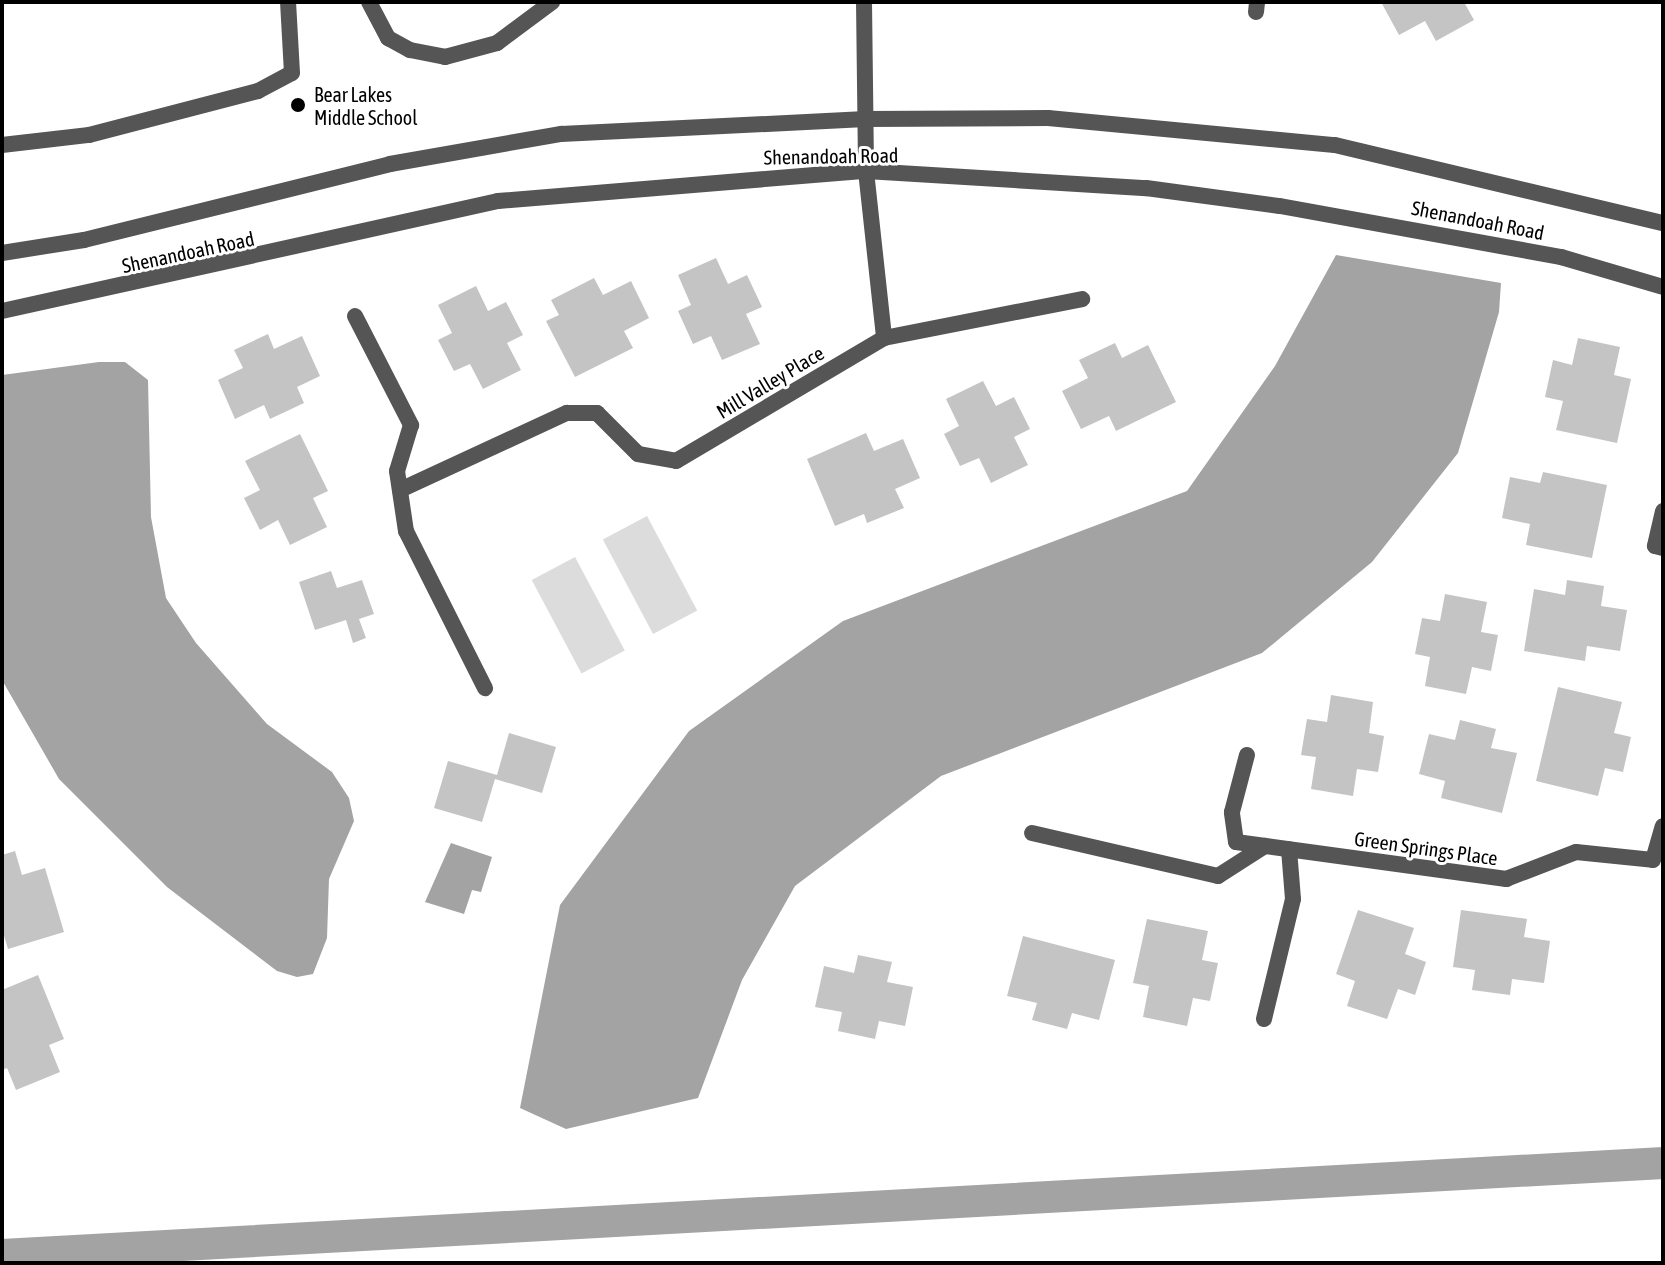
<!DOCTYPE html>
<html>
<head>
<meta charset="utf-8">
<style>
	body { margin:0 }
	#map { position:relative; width:1665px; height:1265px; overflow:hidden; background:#fff; font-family:"Asap Condensed",sans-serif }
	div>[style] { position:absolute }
	.green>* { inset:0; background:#dcdcdc; transform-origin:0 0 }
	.water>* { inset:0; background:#a3a3a3 }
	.canal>* { height:32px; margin:-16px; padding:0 16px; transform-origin:16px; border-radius:16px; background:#a3a3a3 }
	.building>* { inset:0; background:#c4c4c4 }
	.service>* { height:16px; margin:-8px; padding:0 8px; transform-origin:8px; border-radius:8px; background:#555 }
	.minor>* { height:16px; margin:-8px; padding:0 8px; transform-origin:8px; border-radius:8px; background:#555 }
	.tertiary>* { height:16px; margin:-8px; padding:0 8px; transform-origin:8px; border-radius:8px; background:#555 }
	.dots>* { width:22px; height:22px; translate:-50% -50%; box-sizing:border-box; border:4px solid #fff; border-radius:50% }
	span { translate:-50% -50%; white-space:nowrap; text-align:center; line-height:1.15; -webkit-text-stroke:6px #fff; paint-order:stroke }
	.poi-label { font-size:20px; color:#000 }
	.left { translate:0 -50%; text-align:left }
	.street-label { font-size:20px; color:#000 }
	.frame { position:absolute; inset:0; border:4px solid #000; pointer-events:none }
</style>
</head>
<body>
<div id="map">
	<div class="green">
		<div style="left:647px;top:516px;width:107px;height:50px;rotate:62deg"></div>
		<div style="left:575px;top:557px;width:106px;height:49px;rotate:62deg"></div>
	</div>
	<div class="water">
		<div style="clip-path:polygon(1336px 255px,1501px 283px,1499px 312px,1458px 453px,1372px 562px,1262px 653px,941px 776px,795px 886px,742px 980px,698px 1098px,566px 1129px,520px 1108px,560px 905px,689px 731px,843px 621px,1187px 491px,1275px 366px)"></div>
		<div style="clip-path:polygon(99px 362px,125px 362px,148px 380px,151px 517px,166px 598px,196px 643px,267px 724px,332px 772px,349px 798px,354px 821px,329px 879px,327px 938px,313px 974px,297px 977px,277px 971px,167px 887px,59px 779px,2px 680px,2px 375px)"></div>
		<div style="clip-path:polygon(451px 843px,492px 857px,481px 892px,472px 890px,464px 914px,425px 902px)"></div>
	</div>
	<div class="canal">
		<div style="left:2px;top:1255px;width:1664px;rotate:-3.17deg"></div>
	</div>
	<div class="building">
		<div style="clip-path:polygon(1381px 2px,1464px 2px,1474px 20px,1436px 41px,1425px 21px,1399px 35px)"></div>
		<div style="clip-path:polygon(716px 258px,728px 284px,747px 275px,762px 307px,746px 314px,760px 344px,722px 360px,711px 336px,693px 344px,678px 311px,691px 305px,678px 275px)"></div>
		<div style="clip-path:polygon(594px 278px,603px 295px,631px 281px,649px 318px,624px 331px,633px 348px,575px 377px,546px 321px,559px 315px,551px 300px)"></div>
		<div style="clip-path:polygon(476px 286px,488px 311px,506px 302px,523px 335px,507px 343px,521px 370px,483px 389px,470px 364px,454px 371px,438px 340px,452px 333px,438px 305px)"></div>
		<div style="clip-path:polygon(268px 334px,274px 349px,302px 336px,320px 376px,297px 387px,304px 403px,270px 419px,264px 405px,235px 419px,218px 380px,243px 368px,234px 350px)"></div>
		<div style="clip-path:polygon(1578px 338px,1620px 347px,1614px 375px,1631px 379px,1617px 443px,1556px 430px,1563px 401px,1545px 397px,1553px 360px,1572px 365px)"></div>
		<div style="clip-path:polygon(1115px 343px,1122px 358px,1148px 345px,1176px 402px,1116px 431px,1109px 416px,1081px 429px,1062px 391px,1088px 378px,1079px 360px)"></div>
		<div style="clip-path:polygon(983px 381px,996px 406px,1014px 397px,1030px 429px,1014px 437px,1028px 465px,991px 483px,979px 458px,960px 466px,944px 434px,959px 426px,946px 399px)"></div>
		<div style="clip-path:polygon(866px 433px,874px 451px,903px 439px,920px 478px,895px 489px,904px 508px,867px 523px,864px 514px,835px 526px,807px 459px)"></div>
		<div style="clip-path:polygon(300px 434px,328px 491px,313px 498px,327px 527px,290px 545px,278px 520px,260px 530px,244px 498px,260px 490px,245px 461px)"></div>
		<div style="clip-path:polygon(1543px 472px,1607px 485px,1592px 558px,1526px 545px,1530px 524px,1502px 518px,1510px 477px,1540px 483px)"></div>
		<div style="clip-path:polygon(331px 571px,337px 588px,362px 580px,374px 614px,359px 619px,366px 638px,353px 643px,346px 620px,315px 630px,299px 582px)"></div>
		<div style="clip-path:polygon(1567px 580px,1604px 586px,1601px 606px,1627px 610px,1620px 651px,1587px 646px,1585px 661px,1524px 651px,1534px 589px,1565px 595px)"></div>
		<div style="clip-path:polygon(1445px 594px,1487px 602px,1481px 632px,1498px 635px,1491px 671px,1472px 667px,1466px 694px,1425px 686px,1430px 657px,1415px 654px,1422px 618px,1440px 621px)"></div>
		<div style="clip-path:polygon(1558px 687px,1622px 702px,1614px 733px,1631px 737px,1623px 772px,1605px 768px,1598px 796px,1536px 781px)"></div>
		<div style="clip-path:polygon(1331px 695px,1373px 702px,1369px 733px,1384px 736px,1378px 772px,1357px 769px,1353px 796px,1311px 789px,1316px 757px,1301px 755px,1307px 719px,1327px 722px)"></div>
		<div style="clip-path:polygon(1460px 720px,1496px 729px,1491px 748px,1517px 753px,1502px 813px,1441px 798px,1445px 781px,1419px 774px,1429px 734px,1455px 740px)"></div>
		<div style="clip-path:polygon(509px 733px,556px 747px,542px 793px,495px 779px,482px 822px,434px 808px,448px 761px,497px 775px)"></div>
		<div style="clip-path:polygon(15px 851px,22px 875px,45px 868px,64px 932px,8px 949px,2px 929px,2px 855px)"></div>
		<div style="clip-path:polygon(1358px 910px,1414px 928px,1405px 954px,1426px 962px,1415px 995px,1398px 989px,1387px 1019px,1347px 1006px,1355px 981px,1336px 974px)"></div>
		<div style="clip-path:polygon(1461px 910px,1527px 919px,1524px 937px,1550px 941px,1544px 983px,1512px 979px,1510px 995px,1472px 990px,1475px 970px,1453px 967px)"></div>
		<div style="clip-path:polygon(1147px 919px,1208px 931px,1202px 960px,1218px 963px,1210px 1001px,1193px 998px,1187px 1026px,1143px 1017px,1149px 986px,1133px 983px)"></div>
		<div style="clip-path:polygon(1023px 936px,1115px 960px,1099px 1020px,1072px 1013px,1067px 1029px,1032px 1020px,1037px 1003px,1007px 996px)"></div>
		<div style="clip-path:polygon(858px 955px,892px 962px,887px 982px,913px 987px,905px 1026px,879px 1021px,875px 1039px,838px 1031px,842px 1012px,815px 1007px,824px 966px,854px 973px)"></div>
		<div style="clip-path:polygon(38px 975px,64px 1039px,49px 1045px,60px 1072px,16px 1090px,7px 1068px,2px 1070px,2px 990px)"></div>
	</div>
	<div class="service">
		<div style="left:369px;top:2px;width:41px;rotate:62.2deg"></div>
		<div style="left:388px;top:38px;width:25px;rotate:29deg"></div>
		<div style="left:410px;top:50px;width:36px;rotate:11deg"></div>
		<div style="left:445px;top:57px;width:54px;rotate:-15.1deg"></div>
		<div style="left:497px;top:43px;width:69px;rotate:-36.7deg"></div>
		<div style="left:2px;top:145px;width:88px;rotate:-6.6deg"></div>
		<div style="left:89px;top:135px;width:175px;rotate:-14.6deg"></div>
		<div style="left:258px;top:91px;width:38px;rotate:-28deg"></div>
		<div style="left:292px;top:73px;width:71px;rotate:-93.2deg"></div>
		<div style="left:355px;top:316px;width:123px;rotate:62.8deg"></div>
		<div style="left:411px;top:425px;width:48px;rotate:106.9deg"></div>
		<div style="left:397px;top:471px;width:61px;rotate:81.5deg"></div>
		<div style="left:406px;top:531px;width:176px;rotate:63.3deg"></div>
		<div style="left:400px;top:490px;width:184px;rotate:-24.8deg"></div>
		<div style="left:567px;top:413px;width:30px"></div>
		<div style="left:597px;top:413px;width:58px;rotate:45deg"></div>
		<div style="left:638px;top:454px;width:39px;rotate:10deg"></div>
		<div style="left:1663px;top:511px;width:36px;rotate:103deg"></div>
		<div style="left:1655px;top:546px;width:8px;rotate:14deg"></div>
		<div style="left:1032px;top:833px;width:191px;rotate:13deg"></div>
		<div style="left:1218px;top:876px;width:56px;rotate:-32.6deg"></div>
		<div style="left:1236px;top:842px;width:30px;rotate:-98deg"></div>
		<div style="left:1232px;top:812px;width:59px;rotate:-75.3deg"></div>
		<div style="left:1264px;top:1019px;width:123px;rotate:-76.4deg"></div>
		<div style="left:1293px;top:899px;width:50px;rotate:-94.6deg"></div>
	</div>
	<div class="minor">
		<div style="left:1256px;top:12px;width:10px;rotate:-84deg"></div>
		<div style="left:866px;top:171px;width:168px;rotate:83.8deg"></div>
		<div style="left:676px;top:461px;width:242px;rotate:-30.6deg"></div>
		<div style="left:884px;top:338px;width:202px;rotate:-11.1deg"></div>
		<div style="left:1236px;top:842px;width:273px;rotate:7.8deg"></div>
		<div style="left:1506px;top:879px;width:75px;rotate:-21.1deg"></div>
		<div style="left:1576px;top:852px;width:77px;rotate:5.9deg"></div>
		<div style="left:1653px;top:860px;width:35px;rotate:-74deg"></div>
	</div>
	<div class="tertiary">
		<div style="left:864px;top:2px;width:169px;rotate:89.3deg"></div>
		<div style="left:2px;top:253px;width:83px;rotate:-9deg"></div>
		<div style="left:84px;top:240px;width:315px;rotate:-13.9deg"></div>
		<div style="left:390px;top:164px;width:174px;rotate:-10deg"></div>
		<div style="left:561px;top:134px;width:305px;rotate:-2.8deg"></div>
		<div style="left:866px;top:119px;width:182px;rotate:-0.3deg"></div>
		<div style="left:1048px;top:118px;width:288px;rotate:5.4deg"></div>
		<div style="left:1335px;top:145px;width:337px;rotate:13.4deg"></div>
		<div style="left:2px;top:311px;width:508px;rotate:-12.5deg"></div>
		<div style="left:498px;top:201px;width:369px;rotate:-4.7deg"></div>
		<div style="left:866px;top:171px;width:281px;rotate:3.5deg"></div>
		<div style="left:1146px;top:188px;width:135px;rotate:7.7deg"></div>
		<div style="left:1280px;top:206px;width:286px;rotate:10.3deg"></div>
		<div style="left:1561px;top:257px;width:106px;rotate:16.4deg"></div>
	</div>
	<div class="dots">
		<div style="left:298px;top:105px;background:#000"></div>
	</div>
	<div class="poi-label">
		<span class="left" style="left:314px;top:106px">Bear Lakes<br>Middle School</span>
	</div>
	<div class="street-label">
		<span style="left:831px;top:156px;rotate:-1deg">Shenandoah Road</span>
		<span style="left:1478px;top:220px;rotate:11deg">Shenandoah Road</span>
		<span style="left:188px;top:252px;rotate:-12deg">Shenandoah Road</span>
		<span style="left:770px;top:382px;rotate:-31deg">Mill Valley Place</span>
		<span style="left:1426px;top:848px;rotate:8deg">Green Springs Place</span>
	</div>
	<div class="frame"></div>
</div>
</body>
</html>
